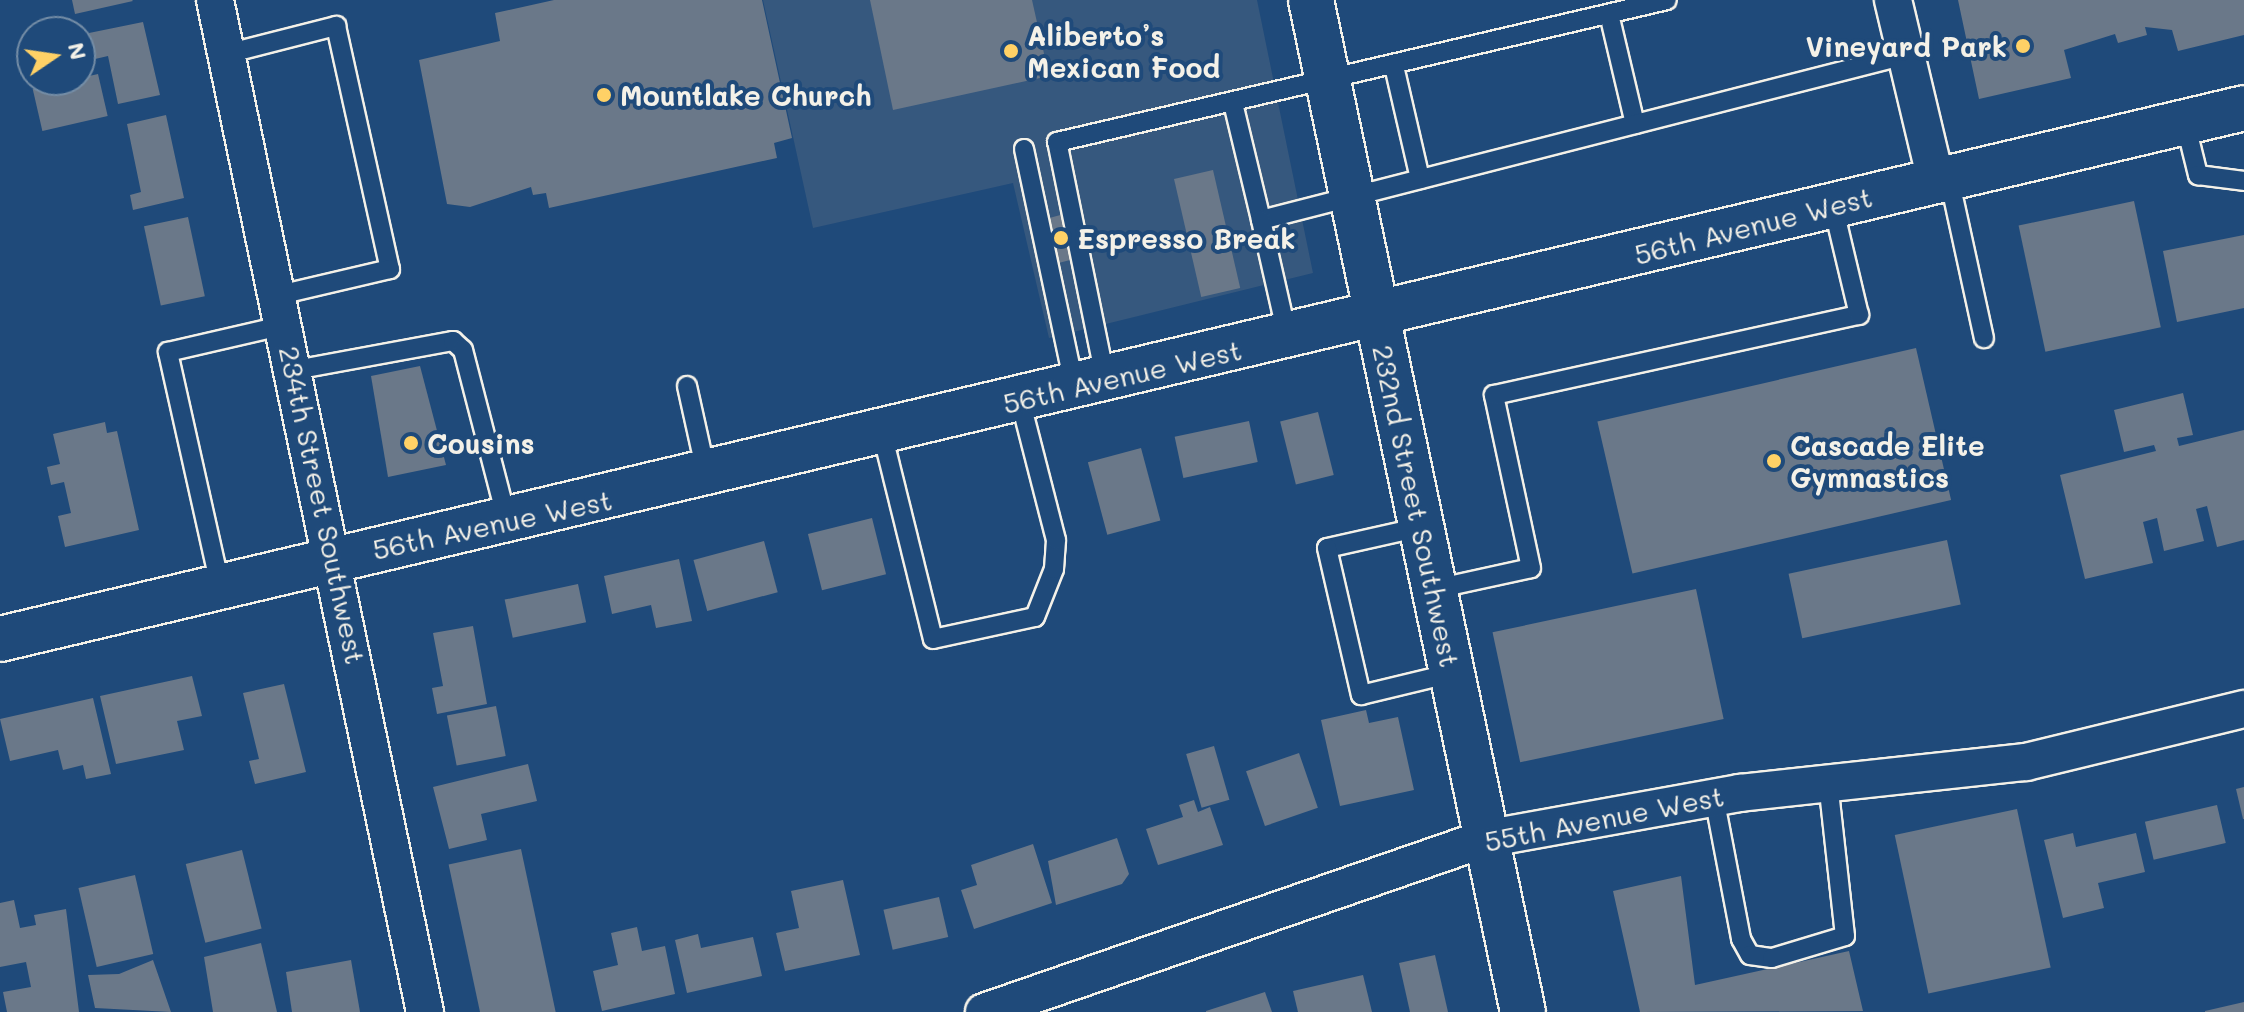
<!DOCTYPE html>
<html>
<head>
<meta charset="utf-8">
<style>
	body { margin:0 }
	#map { position:relative; width:2244px; height:1012px; overflow:hidden; background:#1f4a7a; font-family:Mali,sans-serif }
	div>[style] { position:absolute }
	.built>* { inset:0; background:#36587e }
	.building>* { inset:0; background:#6a7889; transform-origin:0 0 }
	.roads { filter:drop-shadow(2px 0 #f4f1e8) drop-shadow(-2px 0 #f4f1e8) drop-shadow(0 2px #f4f1e8) drop-shadow(0 -2px #f4f1e8) }
	.service>* { height:18px; margin:-9px; padding:0 9px; transform-origin:9px; border-radius:9px; background:#1f4a7a }
	.minor>* { height:36px; margin:-18px; padding:0 18px; transform-origin:18px; border-radius:18px; background:#1f4a7a }
	.tertiary>* { height:44px; margin:-22px; padding:0 22px; transform-origin:22px; border-radius:22px; background:#1f4a7a }
	.secondary>* { height:44px; margin:-22px; padding:0 22px; transform-origin:22px; border-radius:22px; background:#1f4a7a }
	.dots>* { width:22px; height:22px; translate:-50% -50%; box-sizing:border-box; border:4px solid #1f4a7a; border-radius:50% }
	span { translate:-50% -50%; white-space:nowrap; text-align:center; line-height:1.15; -webkit-text-stroke:8px #1f4a7a; paint-order:stroke }
	.poi-label { font-size:28px; color:#f4f1e8; font-weight:700 }
	.left { translate:0 -50%; text-align:left }
	.right { translate:-100% -50%; text-align:right }
	.street-label { font-size:28px; color:#f4f1e8 }
	.north { position:absolute; left:16px; top:16px; width:80px; height:80px; box-sizing:border-box; background:#1f4a7a; border:2px solid #748da6; border-radius:50%; rotate:77deg; font-size:22px; font-weight:700; line-height:32px; text-align:center; color:#f4f1e8 }
	.north::after { content:''; display:block; margin:auto; width:28px; height:36px; background:#ffd166; clip-path:polygon(50% 0,100% 100%,50% 72%,0 100%) }
</style>
</head>
<body>
<div id="map">
	<div class="built">
		<div style="clip-path:polygon(763px 0,1257px 0,1313px 273px,1049px 338px,1013px 183px,813px 228px)"></div>
	</div>
	<div class="building">
		<div style="clip-path:polygon(72px 0,132px 0,133px 1px,75px 14px)"></div>
		<div style="clip-path:polygon(554px 0,762px 0,792px 138px,774px 143px,777px 158px,549px 208px,546px 193px,533px 195px,531px 187px,470px 207px,447px 204px,419px 60px,500px 41px,495px 13px)"></div>
		<div style="clip-path:polygon(870px 0,1032px 0,1049px 76px,893px 110px)"></div>
		<div style="clip-path:polygon(1958px 0,2244px 0,2244px 35px,2178px 51px,2172px 30px,2145px 27px,2147px 35px,2118px 43px,2115px 34px,2064px 50px,2071px 78px,1979px 99px)"></div>
		<div style="clip-path:polygon(143px 22px,160px 95px,118px 104px,108px 56px,95px 59px,89px 33px)"></div>
		<div style="left:98px;top:74px;width:43px;height:67px;rotate:77deg"></div>
		<div style="clip-path:polygon(166px 115px,184px 198px,133px 210px,130px 195px,141px 192px,127px 124px)"></div>
		<div style="left:1213px;top:170px;width:121px;height:40px;rotate:77deg"></div>
		<div style="left:2134px;top:201px;width:129px;height:118px;rotate:78deg"></div>
		<div style="left:1064px;top:214px;width:46px;height:17px;rotate:75deg"></div>
		<div style="left:188px;top:217px;width:81px;height:45px;rotate:78deg"></div>
		<div style="clip-path:polygon(2244px 235px,2244px 308px,2177px 322px,2163px 251px)"></div>
		<div style="left:1916px;top:348px;width:156px;height:327px;rotate:77deg"></div>
		<div style="clip-path:polygon(420px 366px,446px 465px,388px 477px,371px 376px)"></div>
		<div style="clip-path:polygon(2183px 393px,2193px 435px,2177px 438px,2179px 446px,2244px 430px,2244px 540px,2217px 547px,2207px 506px,2196px 509px,2204px 541px,2164px 551px,2157px 518px,2143px 522px,2153px 563px,2085px 579px,2060px 475px,2156px 451px,2154px 445px,2124px 452px,2114px 410px)"></div>
		<div style="left:1318px;top:412px;width:65px;height:39px;rotate:76deg"></div>
		<div style="left:1249px;top:421px;width:42px;height:76px;rotate:78deg"></div>
		<div style="clip-path:polygon(105px 422px,107px 433px,117px 431px,139px 530px,65px 547px,58px 516px,71px 513px,64px 482px,51px 485px,47px 467px,60px 464px,53px 434px)"></div>
		<div style="left:1141px;top:448px;width:75px;height:55px;rotate:75deg"></div>
		<div style="left:872px;top:518px;width:58px;height:66px;rotate:76deg"></div>
		<div style="left:1947px;top:540px;width:66px;height:162px;rotate:78deg"></div>
		<div style="left:764px;top:541px;width:53px;height:73px;rotate:75deg"></div>
		<div style="clip-path:polygon(679px 559px,692px 621px,656px 628px,651px 605px,612px 614px,604px 576px)"></div>
		<div style="left:578px;top:584px;width:39px;height:75px;rotate:78deg"></div>
		<div style="left:1696px;top:589px;width:133px;height:208px;rotate:78deg"></div>
		<div style="clip-path:polygon(473px 626px,487px 704px,437px 714px,432px 688px,443px 686px,433px 633px)"></div>
		<div style="clip-path:polygon(192px 676px,202px 716px,177px 721px,184px 750px,116px 764px,100px 696px)"></div>
		<div style="clip-path:polygon(284px 684px,306px 772px,255px 784px,249px 761px,259px 759px,243px 693px)"></div>
		<div style="clip-path:polygon(93px 698px,111px 774px,86px 779px,83px 765px,63px 770px,58px 750px,10px 761px,0 719px)"></div>
		<div style="left:496px;top:706px;width:51px;height:50px;rotate:79deg"></div>
		<div style="clip-path:polygon(1366px 710px,1369px 723px,1398px 717px,1414px 790px,1340px 806px,1321px 720px)"></div>
		<div style="left:1214px;top:746px;width:56px;height:29px;rotate:74deg"></div>
		<div style="left:1299px;top:753px;width:58px;height:56px;rotate:71deg"></div>
		<div style="clip-path:polygon(528px 764px,537px 801px,481px 814px,487px 840px,449px 849px,433px 787px)"></div>
		<div style="clip-path:polygon(2244px 787px,2244px 819px,2243px 819px,2236px 789px)"></div>
		<div style="clip-path:polygon(1194px 800px,1198px 812px,1210px 807px,1223px 845px,1158px 865px,1146px 829px,1183px 817px,1179px 805px)"></div>
		<div style="left:2217px;top:805px;width:39px;height:74px;rotate:77deg"></div>
		<div style="left:2017px;top:809px;width:162px;height:125px;rotate:78deg"></div>
		<div style="clip-path:polygon(2073px 833px,2076px 847px,2136px 833px,2145px 872px,2098px 883px,2104px 908px,2063px 918px,2044px 840px)"></div>
		<div style="clip-path:polygon(1117px 838px,1129px 874px,1122px 884px,1056px 905px,1048px 861px)"></div>
		<div style="clip-path:polygon(1033px 844px,1052px 903px,974px 929px,961px 890px,977px 885px,971px 865px)"></div>
		<div style="left:521px;top:849px;width:167px;height:74px;rotate:78deg"></div>
		<div style="left:242px;top:850px;width:81px;height:58px;rotate:76deg"></div>
		<div style="left:135px;top:875px;width:81px;height:58px;rotate:77deg"></div>
		<div style="clip-path:polygon(1681px 876px,1695px 985px,1849px 951px,1863px 1011px,1640px 1012px,1613px 891px)"></div>
		<div style="clip-path:polygon(843px 880px,860px 955px,785px 971px,776px 933px,799px 928px,791px 891px)"></div>
		<div style="left:939px;top:897px;width:41px;height:57px;rotate:77deg"></div>
		<div style="clip-path:polygon(14px 900px,20px 928px,36px 925px,34px 915px,66px 909px,79px 1012px,7px 1012px,3px 992px,31px 987px,26px 962px,0 967px,0 903px)"></div>
		<div style="clip-path:polygon(637px 927px,642px 951px,665px 946px,675px 994px,602px 1011px,593px 971px,618px 965px,611px 933px)"></div>
		<div style="clip-path:polygon(698px 934px,701px 948px,753px 937px,762px 976px,687px 993px,675px 940px)"></div>
		<div style="clip-path:polygon(261px 943px,277px 1012px,213px 1012px,204px 957px)"></div>
		<div style="clip-path:polygon(1435px 955px,1448px 1012px,1410px 1012px,1399px 963px)"></div>
		<div style="clip-path:polygon(153px 960px,171px 1012px,95px 1008px,88px 975px,119px 974px)"></div>
		<div style="clip-path:polygon(351px 960px,360px 1012px,292px 1012px,286px 972px)"></div>
		<div style="clip-path:polygon(1363px 975px,1372px 1012px,1298px 1012px,1293px 991px)"></div>
		<div style="clip-path:polygon(1265px 992px,1272px 1012px,1206px 1012px,1206px 1011px)"></div>
		<div style="clip-path:polygon(2244px 1002px,2244px 1012px,2205px 1012px,2205px 1011px)"></div>
	</div>
	<div class="roads">
		<div class="service">
			<div style="left:1609px;top:14px;width:113px;rotate:76.7deg"></div>
			<div style="left:226px;top:54px;width:114px;rotate:-14.3deg"></div>
			<div style="left:336px;top:26px;width:249px;rotate:77.5deg"></div>
			<div style="left:390px;top:269px;width:114px;rotate:166.8deg"></div>
			<div style="left:1394px;top:66px;width:116px;rotate:77deg"></div>
			<div style="left:1233px;top:103px;width:120px;rotate:76.5deg"></div>
			<div style="left:1261px;top:220px;width:665px;rotate:-14.37deg"></div>
			<div style="left:2185px;top:122px;width:55px;rotate:76.2deg"></div>
			<div style="left:2198px;top:175px;width:46px;rotate:7.4deg"></div>
			<div style="left:1024px;top:149px;width:241px;rotate:78deg"></div>
			<div style="left:1949px;top:178px;width:164px;rotate:77.7deg"></div>
			<div style="left:1261px;top:220px;width:117px;rotate:77.2deg"></div>
			<div style="left:295px;top:370px;width:161px;rotate:-10.4deg"></div>
			<div style="left:453px;top:341px;width:13px;rotate:42deg"></div>
			<div style="left:463px;top:350px;width:176px;rotate:75.5deg"></div>
			<div style="left:1105px;top:377px;width:240px;rotate:-101.5deg"></div>
			<div style="left:1057px;top:142px;width:626px;rotate:-13.1deg"></div>
			<div style="left:687px;top:386px;width:88px;rotate:77.5deg"></div>
			<div style="left:882px;top:433px;width:212px;rotate:76.1deg"></div>
			<div style="left:933px;top:639px;width:104px;rotate:-12.2deg"></div>
			<div style="left:1035px;top:617px;width:52px;rotate:-68.4deg"></div>
			<div style="left:1054px;top:569px;width:29px;rotate:-86deg"></div>
			<div style="left:1056px;top:540px;width:145px;rotate:-104.4deg"></div>
			<div style="left:1421px;top:527px;width:96px;rotate:167.4deg"></div>
			<div style="left:1327px;top:548px;width:151px;rotate:77deg"></div>
			<div style="left:1361px;top:695px;width:94px;rotate:-13.6deg"></div>
			<div style="left:220px;top:585px;width:239px;rotate:-102.6deg"></div>
			<div style="left:168px;top:352px;width:120px;rotate:-13deg"></div>
			<div style="left:1435px;top:589px;width:98px;rotate:-12.3deg"></div>
			<div style="left:1531px;top:568px;width:177px;rotate:-102.1deg"></div>
			<div style="left:1494px;top:395px;width:374px;rotate:-12.4deg"></div>
			<div style="left:1859px;top:315px;width:112px;rotate:-103.4deg"></div>
			<div style="left:1714px;top:797px;width:145px;rotate:79.2deg"></div>
			<div style="left:1741px;top:939px;width:18px;rotate:61deg"></div>
			<div style="left:1750px;top:955px;width:22px;rotate:8deg"></div>
			<div style="left:1772px;top:958px;width:76px;rotate:-16.8deg"></div>
			<div style="left:1845px;top:936px;width:154px;rotate:-96.3deg"></div>
		</div>
		<div class="minor">
			<div style="left:215px;top:0;width:1034px;rotate:78.28deg"></div>
			<div style="left:1893px;top:0;width:186px;rotate:76.6deg"></div>
			<div style="left:984px;top:1012px;width:529px;rotate:-19.09deg"></div>
			<div style="left:1484px;top:839px;width:260px;rotate:-10.2deg"></div>
			<div style="left:1740px;top:793px;width:288px;rotate:-6.2deg"></div>
			<div style="left:2026px;top:762px;width:224px;rotate:-13.7deg"></div>
		</div>
		<div class="tertiary">
			<div style="left:1311px;top:0;width:1034px;rotate:78.17deg"></div>
		</div>
		<div class="secondary">
			<div style="left:0;top:639px;width:2306px;rotate:-13.31deg"></div>
		</div>
	</div>
	<div class="dots">
		<div style="left:2023px;top:46px;background:#ffd166"></div>
		<div style="left:1011px;top:51px;background:#ffd166"></div>
		<div style="left:604px;top:95px;background:#ffd166"></div>
		<div style="left:1061px;top:238px;background:#ffd166"></div>
		<div style="left:411px;top:443px;background:#ffd166"></div>
		<div style="left:1774px;top:461px;background:#ffd166"></div>
	</div>
	<div class="poi-label">
		<span class="left" style="left:1027px;top:51px">Aliberto’s<br>Mexican Food</span>
		<span class="right" style="left:2007px;top:46px">Vineyard Park</span>
		<span class="left" style="left:620px;top:95px">Mountlake Church</span>
		<span class="left" style="left:1077px;top:238px">Espresso Break</span>
		<span class="left" style="left:427px;top:443px">Cousins</span>
		<span class="left" style="left:1790px;top:461px">Cascade Elite<br>Gymnastics</span>
	</div>
	<div class="street-label">
		<span style="left:1753px;top:225px;rotate:-14deg">56th Avenue West</span>
		<span style="left:1122px;top:376px;rotate:-13deg">56th Avenue West</span>
		<span style="left:323px;top:505px;rotate:78deg">234th Street Southwest</span>
		<span style="left:1417px;top:506px;rotate:78deg">232nd Street Southwest</span>
		<span style="left:492px;top:524px;rotate:-12deg">56th Avenue West</span>
		<span style="left:1604px;top:818px;rotate:-11deg">55th Avenue West</span>
	</div>
	<div class="north">N</div>
</div>
</body>
</html>
